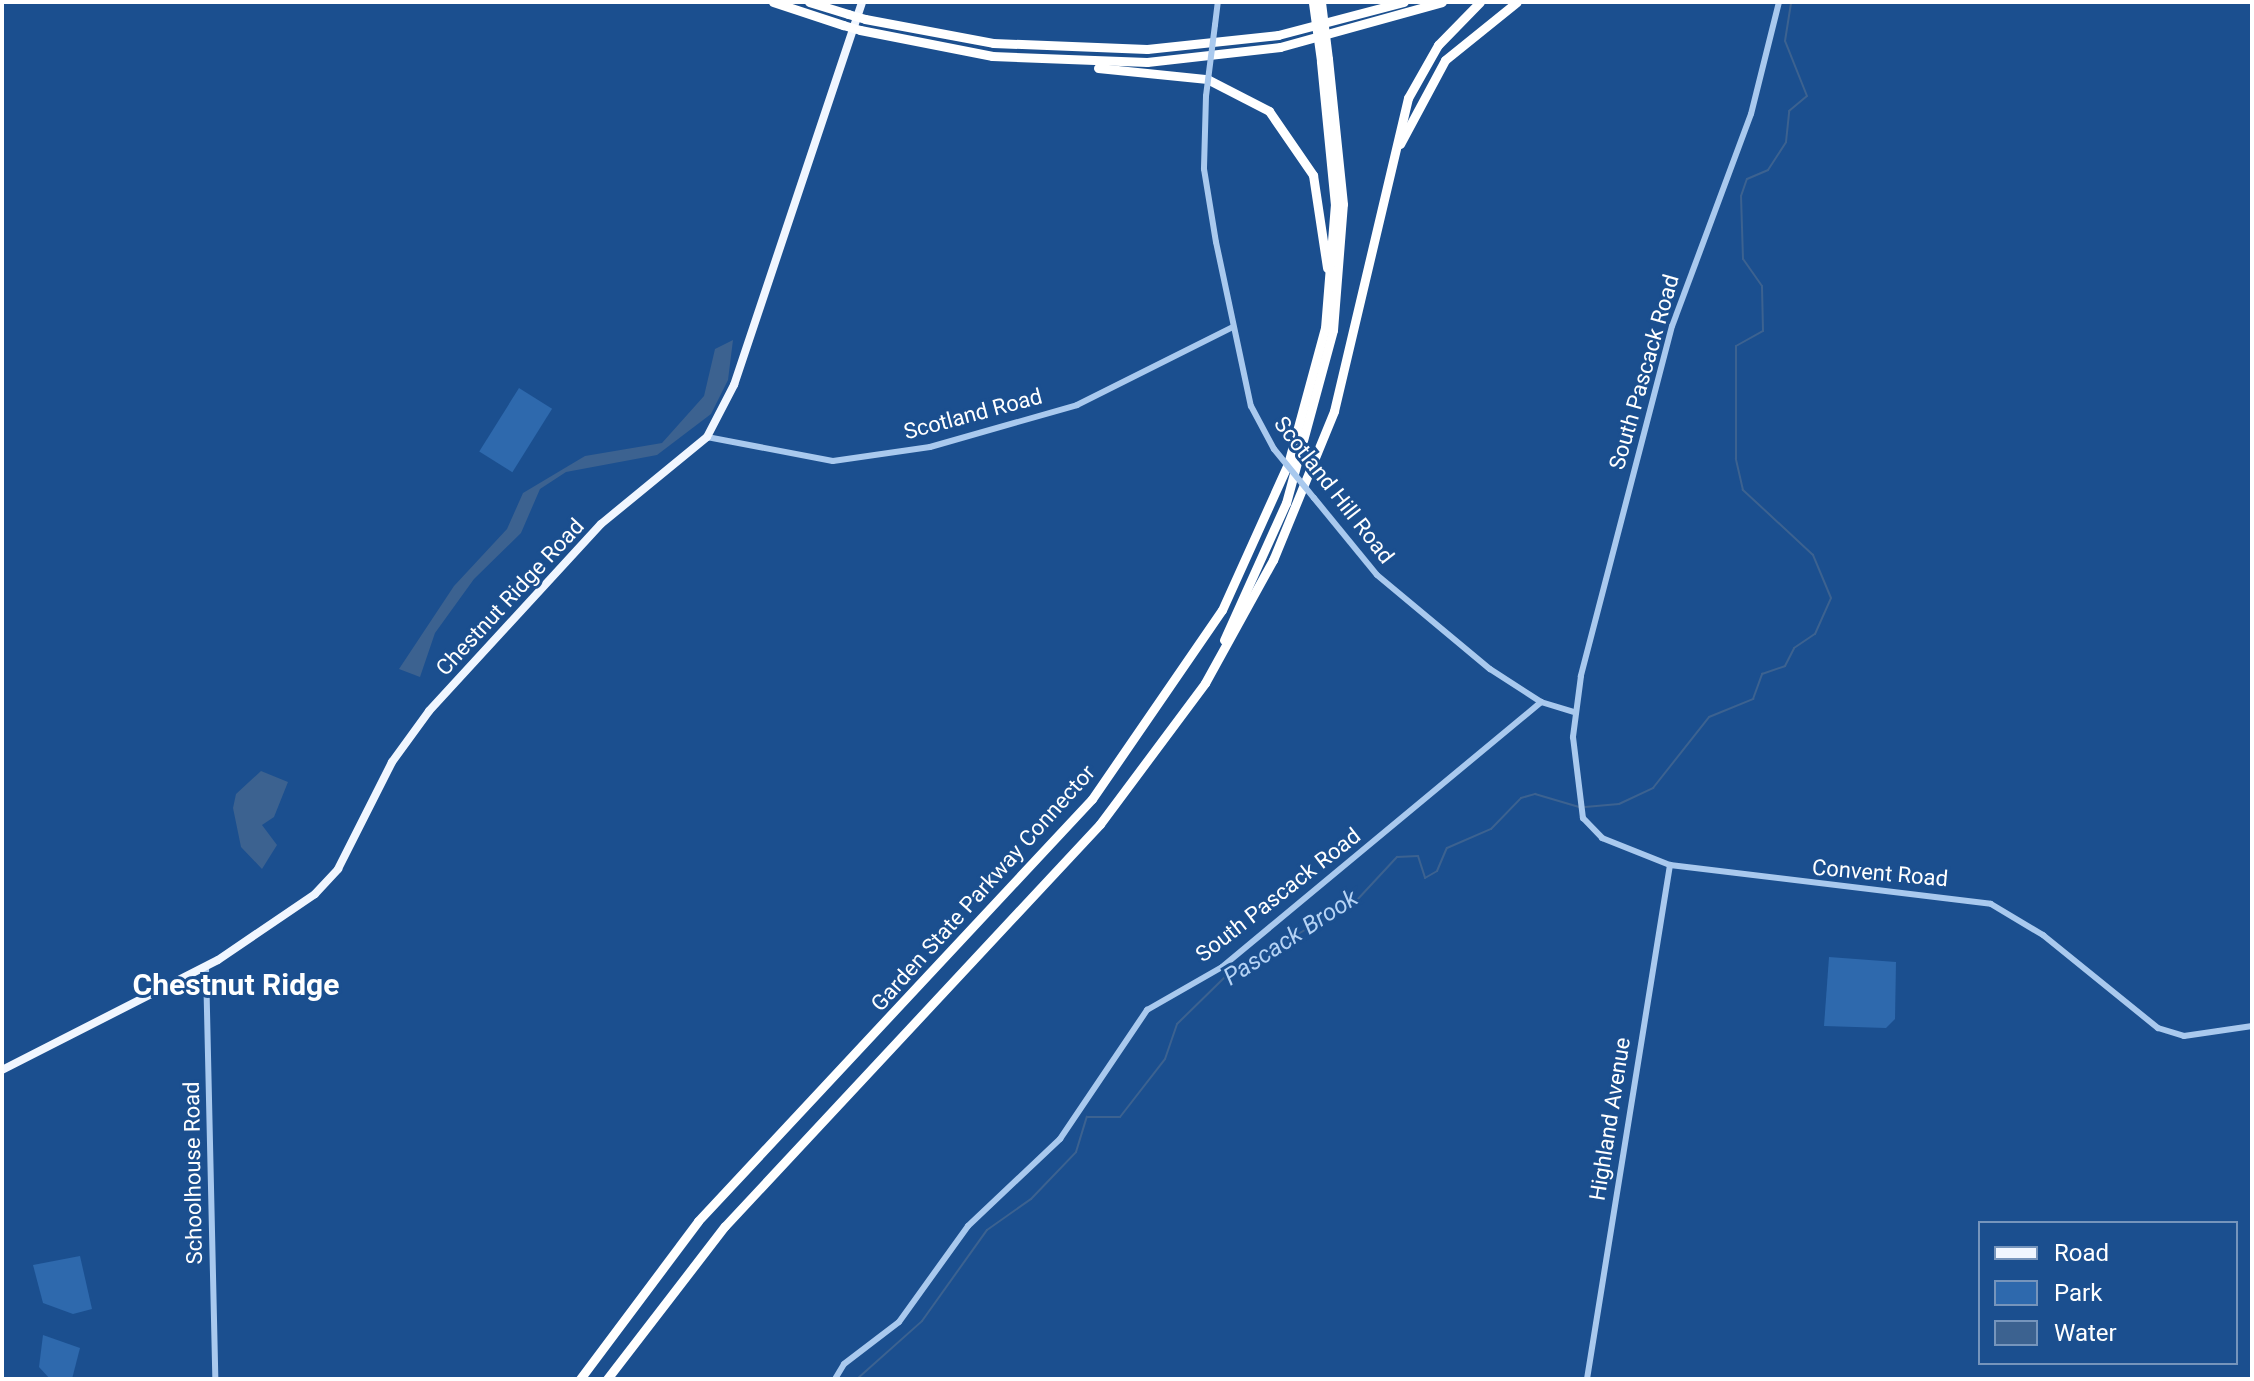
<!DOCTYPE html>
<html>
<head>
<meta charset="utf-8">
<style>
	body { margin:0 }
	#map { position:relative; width:2254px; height:1381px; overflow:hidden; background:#1b4f8f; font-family:Roboto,sans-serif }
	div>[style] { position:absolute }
	.green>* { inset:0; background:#2e69ad; transform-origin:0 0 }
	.water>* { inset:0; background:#3c6290 }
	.stream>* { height:2px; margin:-1px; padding:0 1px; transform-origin:1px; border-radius:1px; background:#3c6290 }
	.minor>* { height:6px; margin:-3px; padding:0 3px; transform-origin:3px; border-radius:3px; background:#a9c9ee }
	.major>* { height:8px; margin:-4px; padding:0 4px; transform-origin:4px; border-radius:4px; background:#f0f6ff }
	.highway>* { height:9px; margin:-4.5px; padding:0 4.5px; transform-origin:4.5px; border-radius:4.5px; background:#fff }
	.minor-bridge>* { height:6px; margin:-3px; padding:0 3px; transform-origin:3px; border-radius:3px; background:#a9c9ee }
	.highway-bridge>* { height:9px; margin:-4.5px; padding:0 4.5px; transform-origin:4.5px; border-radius:4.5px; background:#fff }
	span { translate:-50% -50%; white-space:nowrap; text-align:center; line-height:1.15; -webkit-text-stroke:6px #1b4f8f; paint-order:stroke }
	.street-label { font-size:22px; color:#fff }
	.water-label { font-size:24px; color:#b5d3f5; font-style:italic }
	.district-label { font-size:30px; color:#fff; font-weight:700 }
	.frame { position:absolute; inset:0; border:4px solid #fff; pointer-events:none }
	.legend { position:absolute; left:1978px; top:1221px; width:260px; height:144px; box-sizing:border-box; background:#1b4f8f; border:2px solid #7695bc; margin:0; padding:10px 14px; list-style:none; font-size:24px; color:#fff }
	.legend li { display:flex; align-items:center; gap:16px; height:40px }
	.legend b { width:40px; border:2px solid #7695bc }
</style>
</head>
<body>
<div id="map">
	<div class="green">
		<div style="left:519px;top:388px;width:39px;height:75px;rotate:32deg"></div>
		<div style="clip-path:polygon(1829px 957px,1896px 962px,1895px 1019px,1886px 1028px,1824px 1026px)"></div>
		<div style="clip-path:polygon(80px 1256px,92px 1309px,73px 1314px,43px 1303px,33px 1265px)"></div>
		<div style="clip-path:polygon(43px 1335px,80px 1348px,72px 1379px,50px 1379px,39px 1367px)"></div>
	</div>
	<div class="water">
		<div style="clip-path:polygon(733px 340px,728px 380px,711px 414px,657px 455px,566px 472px,540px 489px,521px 533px,474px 579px,435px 633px,420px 677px,399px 669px,454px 586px,507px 529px,523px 493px,585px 456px,662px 443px,704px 396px,715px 349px)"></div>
		<div style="clip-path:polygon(261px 771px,288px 782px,274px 817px,262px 825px,277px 845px,262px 869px,241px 847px,233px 808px,236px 794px)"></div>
	</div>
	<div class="stream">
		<div style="left:1585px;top:807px;width:34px;rotate:-5deg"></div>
		<div style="left:1619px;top:804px;width:38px;rotate:-25deg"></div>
		<div style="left:1653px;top:788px;width:90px;rotate:-51.7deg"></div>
		<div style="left:1709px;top:717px;width:48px;rotate:-22.2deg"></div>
		<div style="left:1753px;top:699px;width:27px;rotate:-70deg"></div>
		<div style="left:1762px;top:674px;width:24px;rotate:-19deg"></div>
		<div style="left:1785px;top:666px;width:20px;rotate:-63deg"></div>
		<div style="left:1794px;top:648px;width:25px;rotate:-34deg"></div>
		<div style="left:1815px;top:634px;width:39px;rotate:-66deg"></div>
		<div style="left:1831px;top:598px;width:47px;rotate:-112.7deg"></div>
		<div style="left:1813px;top:555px;width:96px;rotate:-137.1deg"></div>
		<div style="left:1743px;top:490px;width:32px;rotate:-103deg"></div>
		<div style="left:1736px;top:459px;width:113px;rotate:-90deg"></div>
		<div style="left:1736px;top:346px;width:31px;rotate:-29deg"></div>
		<div style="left:1763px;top:331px;width:45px;rotate:-91.3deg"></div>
		<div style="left:1762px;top:286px;width:33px;rotate:-125deg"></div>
		<div style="left:1743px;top:259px;width:63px;rotate:-91.8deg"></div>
		<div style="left:1741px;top:196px;width:18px;rotate:-71deg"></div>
		<div style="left:1747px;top:179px;width:23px;rotate:-23deg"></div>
		<div style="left:1768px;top:170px;width:33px;rotate:-57deg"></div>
		<div style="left:1786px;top:142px;width:31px;rotate:-84deg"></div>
		<div style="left:1789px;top:111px;width:23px;rotate:-40deg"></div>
		<div style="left:1807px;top:96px;width:59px;rotate:-111.8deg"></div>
		<div style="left:1785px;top:41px;width:39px;rotate:-81deg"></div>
		<div style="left:857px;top:1379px;width:87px;rotate:-41.7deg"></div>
		<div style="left:922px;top:1321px;width:112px;rotate:-54.5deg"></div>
		<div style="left:987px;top:1230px;width:54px;rotate:-35.2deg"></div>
		<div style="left:1031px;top:1199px;width:65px;rotate:-46.2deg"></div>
		<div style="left:1076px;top:1152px;width:37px;rotate:-73deg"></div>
		<div style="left:1087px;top:1117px;width:33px"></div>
		<div style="left:1120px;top:1117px;width:73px;rotate:-52.2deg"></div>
		<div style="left:1165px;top:1059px;width:37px;rotate:-71deg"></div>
		<div style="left:1177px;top:1024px;width:70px;rotate:-44.4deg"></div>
		<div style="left:1227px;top:975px;width:150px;rotate:-30deg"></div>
		<div style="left:1357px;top:900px;width:59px;rotate:-47.1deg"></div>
		<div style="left:1397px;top:857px;width:21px;rotate:-3deg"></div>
		<div style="left:1418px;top:856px;width:23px;rotate:72deg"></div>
		<div style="left:1425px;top:878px;width:14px;rotate:-30deg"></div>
		<div style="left:1437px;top:871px;width:25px;rotate:-67deg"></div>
		<div style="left:1447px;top:848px;width:48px;rotate:-23.4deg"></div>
		<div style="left:1491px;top:829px;width:43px;rotate:-45.9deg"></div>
		<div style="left:1521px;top:798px;width:15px;rotate:-16deg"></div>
		<div style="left:1535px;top:794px;width:46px;rotate:16.5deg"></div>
	</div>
	<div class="minor">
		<div style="left:1779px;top:2px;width:115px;rotate:104deg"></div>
		<div style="left:1751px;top:114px;width:226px;rotate:110.4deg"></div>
		<div style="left:1672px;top:326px;width:362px;rotate:104.6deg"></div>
		<div style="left:1581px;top:676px;width:62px;rotate:97.5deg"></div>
		<div style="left:1573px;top:737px;width:82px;rotate:83deg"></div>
		<div style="left:1583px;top:818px;width:28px;rotate:46deg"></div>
		<div style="left:1602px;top:838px;width:73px;rotate:21.7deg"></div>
		<div style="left:1670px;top:865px;width:323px;rotate:6.9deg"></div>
		<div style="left:1991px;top:904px;width:61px;rotate:30.8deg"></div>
		<div style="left:2043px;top:935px;width:148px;rotate:39deg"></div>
		<div style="left:2158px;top:1028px;width:27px;rotate:17deg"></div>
		<div style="left:2184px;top:1036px;width:69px;rotate:-8.4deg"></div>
		<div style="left:1215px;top:25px;width:23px;rotate:-83deg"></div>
		<div style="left:1206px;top:96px;width:73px;rotate:91.6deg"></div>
		<div style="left:1204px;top:169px;width:74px;rotate:80.7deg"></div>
		<div style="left:1216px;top:242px;width:168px;rotate:78deg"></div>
		<div style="left:1251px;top:406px;width:49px;rotate:61.9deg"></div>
		<div style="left:707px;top:437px;width:128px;rotate:10.8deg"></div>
		<div style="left:833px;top:461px;width:98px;rotate:-8.2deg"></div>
		<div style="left:930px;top:447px;width:153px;rotate:-15.9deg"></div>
		<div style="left:1077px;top:405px;width:174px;rotate:-26.6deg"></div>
		<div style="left:1314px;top:498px;width:99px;rotate:50.7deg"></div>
		<div style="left:1377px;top:575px;width:147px;rotate:39.8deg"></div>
		<div style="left:1490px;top:669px;width:61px;rotate:32.9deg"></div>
		<div style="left:1541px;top:702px;width:34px;rotate:17deg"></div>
		<div style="left:206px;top:967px;width:412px;rotate:88.7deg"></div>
		<div style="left:835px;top:1379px;width:17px;rotate:-59deg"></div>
		<div style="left:844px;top:1364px;width:69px;rotate:-37.4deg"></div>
		<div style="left:899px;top:1322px;width:118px;rotate:-54.3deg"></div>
		<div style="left:968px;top:1226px;width:127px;rotate:-43.4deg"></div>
		<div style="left:1060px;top:1139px;width:156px;rotate:-56deg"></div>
		<div style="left:1147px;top:1010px;width:86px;rotate:-29.8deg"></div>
		<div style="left:1222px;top:967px;width:415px;rotate:-39.7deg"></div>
		<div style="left:1587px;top:1379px;width:521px;rotate:-80.83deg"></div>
	</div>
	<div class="major">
		<div style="left:2px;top:1070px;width:242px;rotate:-27deg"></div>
		<div style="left:218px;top:960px;width:117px;rotate:-34.2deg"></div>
		<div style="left:315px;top:894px;width:34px;rotate:-47deg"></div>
		<div style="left:338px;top:869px;width:120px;rotate:-63.2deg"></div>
		<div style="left:392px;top:762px;width:63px;rotate:-54deg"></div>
		<div style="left:429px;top:711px;width:254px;rotate:-47.4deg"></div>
		<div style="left:601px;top:524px;width:137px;rotate:-39.4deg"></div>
		<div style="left:707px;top:437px;width:59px;rotate:-62.6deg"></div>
		<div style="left:734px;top:385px;width:404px;rotate:-71.5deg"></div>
	</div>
	<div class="highway">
		<div style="left:773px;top:2px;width:74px;rotate:18.2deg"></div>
		<div style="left:809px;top:2px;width:41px;rotate:17.1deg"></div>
		<div style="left:865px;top:19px;width:130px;rotate:10.6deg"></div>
		<div style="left:993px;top:43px;width:154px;rotate:2.2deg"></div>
		<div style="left:1147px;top:49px;width:132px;rotate:-6.1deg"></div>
		<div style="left:1278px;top:35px;width:130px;rotate:-14.7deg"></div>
		<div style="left:860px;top:30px;width:135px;rotate:11.1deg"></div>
		<div style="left:992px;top:56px;width:155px;rotate:2.2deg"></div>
		<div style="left:1147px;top:62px;width:134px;rotate:-6.4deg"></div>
		<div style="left:1280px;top:47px;width:168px;rotate:-15.5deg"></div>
		<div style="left:1098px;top:68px;width:110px;rotate:5.8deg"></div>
		<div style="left:1207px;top:79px;width:70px;rotate:27.3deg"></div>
		<div style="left:1269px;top:111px;width:78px;rotate:55.5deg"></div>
		<div style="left:1313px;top:175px;width:94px;rotate:81.4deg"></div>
		<div style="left:1400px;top:144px;width:95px;rotate:-61.8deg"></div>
		<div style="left:1445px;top:60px;width:92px;rotate:-38.9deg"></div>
		<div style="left:1224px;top:640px;width:150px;rotate:-65.7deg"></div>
		<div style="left:1286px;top:503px;width:179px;rotate:-74.8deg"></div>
		<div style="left:1333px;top:330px;width:126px;rotate:-85.5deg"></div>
		<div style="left:1343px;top:204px;width:146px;rotate:-95.9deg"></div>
		<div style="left:580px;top:1379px;width:197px;rotate:-53.2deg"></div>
		<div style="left:698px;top:1221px;width:577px;rotate:-46.97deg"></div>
		<div style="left:1092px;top:799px;width:229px;rotate:-55.5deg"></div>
		<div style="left:1222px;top:610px;width:160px;rotate:-65.7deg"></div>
		<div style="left:1288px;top:464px;width:141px;rotate:-74.8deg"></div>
		<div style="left:1325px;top:328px;width:123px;rotate:-85.4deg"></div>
		<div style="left:1335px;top:205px;width:145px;rotate:-95.6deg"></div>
		<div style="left:607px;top:1379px;width:193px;rotate:-52.4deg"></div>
		<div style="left:725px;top:1226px;width:550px;rotate:-46.99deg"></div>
		<div style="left:1100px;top:824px;width:176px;rotate:-53.3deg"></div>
		<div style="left:1205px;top:683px;width:141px;rotate:-61.1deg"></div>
		<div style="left:1273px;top:560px;width:161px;rotate:-67.7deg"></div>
		<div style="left:1334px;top:411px;width:322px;rotate:-76.7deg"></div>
		<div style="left:1408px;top:98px;width:61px;rotate:-60.5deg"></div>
		<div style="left:1438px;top:45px;width:60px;rotate:-45.7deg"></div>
	</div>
	<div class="minor-bridge">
		<div style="left:1206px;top:96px;width:72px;rotate:-82.8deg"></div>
		<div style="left:1274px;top:449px;width:63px;rotate:50.8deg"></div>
	</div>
	<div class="highway-bridge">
		<div style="left:1321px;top:2px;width:57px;rotate:83deg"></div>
		<div style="left:1313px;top:3px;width:59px;rotate:82.1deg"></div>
		<div style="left:848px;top:14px;width:18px;rotate:16deg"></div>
		<div style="left:843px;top:25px;width:18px;rotate:16deg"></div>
	</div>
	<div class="street-label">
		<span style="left:1644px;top:372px;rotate:-74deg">South Pascack Road</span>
		<span style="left:973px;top:414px;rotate:-15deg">Scotland Road</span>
		<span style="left:1334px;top:490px;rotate:52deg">Scotland Hill Road</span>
		<span style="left:510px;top:597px;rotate:-47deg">Chestnut Ridge Road</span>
		<span style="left:1880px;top:873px;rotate:5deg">Convent Road</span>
		<span style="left:983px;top:888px;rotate:-48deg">Garden State Parkway Connector</span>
		<span style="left:1278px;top:895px;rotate:-38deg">South Pascack Road</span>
		<span style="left:1610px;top:1119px;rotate:-81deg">Highland Avenue</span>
		<span style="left:193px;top:1173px;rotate:-91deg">Schoolhouse Road</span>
	</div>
	<div class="water-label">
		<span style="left:1291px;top:938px;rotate:-33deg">Pascack Brook</span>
	</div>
	<div class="district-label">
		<span style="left:236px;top:985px">Chestnut Ridge</span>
	</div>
	<div class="frame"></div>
	<ul class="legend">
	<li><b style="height:10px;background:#f0f6ff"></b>Road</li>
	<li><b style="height:22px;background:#2e69ad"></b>Park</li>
	<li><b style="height:22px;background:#3c6290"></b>Water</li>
	</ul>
</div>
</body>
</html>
